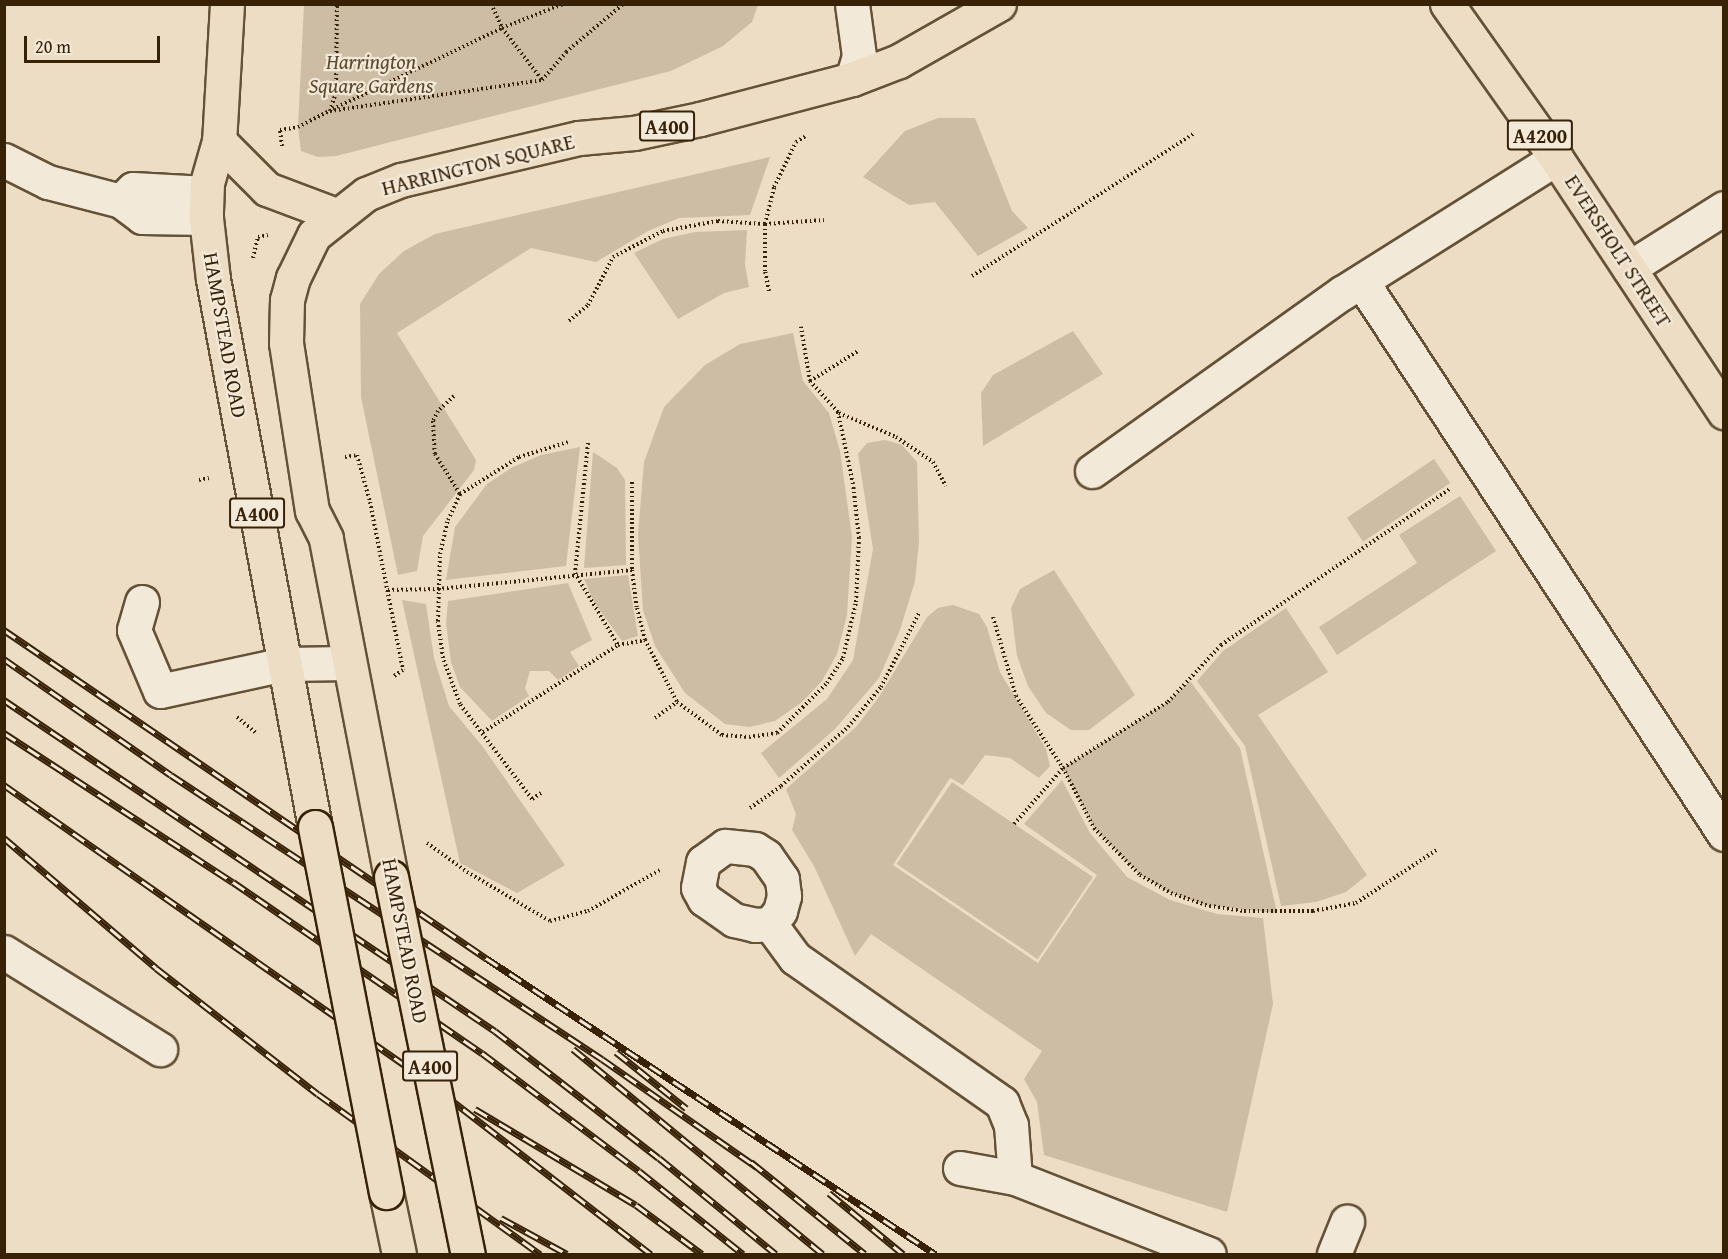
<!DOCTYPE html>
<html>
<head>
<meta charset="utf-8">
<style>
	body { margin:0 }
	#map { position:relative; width:1728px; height:1259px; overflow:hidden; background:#ecddc4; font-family:"Gentium Book Plus",serif }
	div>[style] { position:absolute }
	.green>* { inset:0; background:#cdbda4; transform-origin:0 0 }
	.path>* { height:4px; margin-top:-2px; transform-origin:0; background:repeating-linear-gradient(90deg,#372207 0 1.5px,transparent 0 4.5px) }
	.roads { filter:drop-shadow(2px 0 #645136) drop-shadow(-2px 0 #645136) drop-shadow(0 2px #645136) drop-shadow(0 -2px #645136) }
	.minor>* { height:33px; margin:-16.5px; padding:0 16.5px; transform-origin:16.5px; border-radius:16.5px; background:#f3e9d9 }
	.major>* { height:33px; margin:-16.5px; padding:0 16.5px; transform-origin:16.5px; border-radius:16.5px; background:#ecddc4 }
	.highway>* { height:33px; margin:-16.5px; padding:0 16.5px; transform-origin:16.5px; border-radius:16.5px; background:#ecddc4 }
	.rail>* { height:7px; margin-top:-3.5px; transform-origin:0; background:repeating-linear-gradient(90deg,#f3e9d9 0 14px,#372207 0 28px); box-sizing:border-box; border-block:2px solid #372207 }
	.bridges { filter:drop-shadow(2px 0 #372207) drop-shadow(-2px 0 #372207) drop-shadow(0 2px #372207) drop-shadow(0 -2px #372207) }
	.highway-bridge>* { height:33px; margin:-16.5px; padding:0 16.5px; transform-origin:16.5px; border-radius:16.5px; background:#ecddc4 }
	span { translate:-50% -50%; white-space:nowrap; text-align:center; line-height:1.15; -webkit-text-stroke:4.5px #f3e9d9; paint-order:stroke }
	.shield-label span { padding:2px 4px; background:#f3e9d9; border:2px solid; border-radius:4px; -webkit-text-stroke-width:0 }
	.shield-label { font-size:20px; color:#372207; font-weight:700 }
	.park-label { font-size:21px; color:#5c492e; font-style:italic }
	.street-label { font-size:21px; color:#372207 }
	.frame { position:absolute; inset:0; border:6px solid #372207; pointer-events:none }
	.scale { position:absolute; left:24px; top:36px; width:136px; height:27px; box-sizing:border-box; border:3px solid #372207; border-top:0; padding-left:8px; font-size:18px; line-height:21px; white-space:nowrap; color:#372207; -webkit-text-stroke:4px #f3e9d9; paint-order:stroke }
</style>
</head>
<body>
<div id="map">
	<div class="green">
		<div style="clip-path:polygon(304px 5px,304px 4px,758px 5px,752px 22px,723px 46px,671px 71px,336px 156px,318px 157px,301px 151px,298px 127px)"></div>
		<div style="clip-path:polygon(938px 118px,975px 118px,1012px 211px,1028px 228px,978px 256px,935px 202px,909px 205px,863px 177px,905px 131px)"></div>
		<div style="clip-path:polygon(770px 157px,750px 215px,679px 218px,648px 231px,596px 262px,531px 248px,397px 333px,476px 460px,474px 470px,423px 536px,417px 571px,398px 575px,361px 397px,360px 304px,379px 274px,404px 251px,435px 234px)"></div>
		<div style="clip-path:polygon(747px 230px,745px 265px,749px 287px,724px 293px,678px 319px,634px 253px,663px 239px,695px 232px)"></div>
		<div style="clip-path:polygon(1073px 331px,1103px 374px,983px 446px,981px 393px,993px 375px)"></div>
		<div style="clip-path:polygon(793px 333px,803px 381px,829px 413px,840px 451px,852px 537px,847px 615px,837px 654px,822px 681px,802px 702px,775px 721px,750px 727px,725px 724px,685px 693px,655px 646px,643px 610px,638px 534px,644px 462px,664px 407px,705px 365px,740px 344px)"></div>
		<div style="clip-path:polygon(885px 440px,902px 445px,917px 462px,919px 542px,915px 581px,900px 630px,879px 678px,834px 730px,779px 778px,761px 753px,827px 699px,853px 660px,873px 549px,858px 454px,867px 443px)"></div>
		<div style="clip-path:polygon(580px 447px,566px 566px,446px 580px,455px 527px,487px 484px,511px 468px,541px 455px)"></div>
		<div style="clip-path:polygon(593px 452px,617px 468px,625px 480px,626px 565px,584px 568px)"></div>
		<div style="left:1434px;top:459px;width:29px;height:105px;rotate:56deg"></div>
		<div style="clip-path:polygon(1460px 496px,1496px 551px,1337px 655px,1319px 627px,1417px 563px,1399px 535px)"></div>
		<div style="clip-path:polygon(1054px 570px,1135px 695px,1089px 730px,1071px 730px,1046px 713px,1028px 686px,1017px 656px,1011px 608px,1020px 589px)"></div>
		<div style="clip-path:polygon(628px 575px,638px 636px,622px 641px,594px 602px,584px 579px)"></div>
		<div style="clip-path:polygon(568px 583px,592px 640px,570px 652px,579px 666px,558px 680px,549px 671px,530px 671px,525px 688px,529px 696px,492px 721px,460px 687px,451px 662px,446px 623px,448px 601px)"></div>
		<div style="clip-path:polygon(402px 600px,426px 604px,434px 658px,449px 706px,483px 747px,565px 865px,517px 893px,460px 863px)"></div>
		<div style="clip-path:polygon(953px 605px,979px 614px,987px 627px,1000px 672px,1046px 749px,1050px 766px,1039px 778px,1010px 758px,985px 755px,963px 785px,950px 778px,893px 865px,1038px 963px,1097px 875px,1024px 824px,1062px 780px,1090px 833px,1127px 877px,1170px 900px,1217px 914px,1263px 918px,1273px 1004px,1227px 1212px,1044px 1155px,1037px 1102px,1024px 1079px,1042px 1051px,871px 934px,855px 956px,814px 866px,792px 830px,796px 814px,786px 789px,856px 727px,879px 697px,927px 617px,938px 608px)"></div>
		<div style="clip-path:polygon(1286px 608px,1328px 672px,1258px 715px,1367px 875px,1346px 892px,1316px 902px,1281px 906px,1245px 746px,1197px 681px,1223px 651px)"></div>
		<div style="clip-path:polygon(1190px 681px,1240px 748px,1277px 913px,1205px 905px,1171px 893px,1140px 875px,1094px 828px,1063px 768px,1168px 702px)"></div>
		<div style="left:952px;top:782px;width:170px;height:99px;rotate:34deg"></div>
	</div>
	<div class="path">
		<div style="left:491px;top:4px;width:26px;rotate:65deg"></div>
		<div style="left:502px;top:28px;width:66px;rotate:52.4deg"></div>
		<div style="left:333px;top:109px;width:187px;rotate:-25.6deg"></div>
		<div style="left:502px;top:28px;width:66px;rotate:-21.5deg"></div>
		<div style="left:330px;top:111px;width:19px;rotate:-72deg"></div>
		<div style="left:336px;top:93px;width:89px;rotate:-89.4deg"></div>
		<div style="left:282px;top:146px;width:16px;rotate:-97deg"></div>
		<div style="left:280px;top:130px;width:18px;rotate:-9deg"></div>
		<div style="left:298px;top:127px;width:36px;rotate:-27deg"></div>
		<div style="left:330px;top:111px;width:214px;rotate:-8.3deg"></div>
		<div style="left:542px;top:80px;width:37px;rotate:-49deg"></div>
		<div style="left:566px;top:52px;width:75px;rotate:-40.1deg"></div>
		<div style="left:253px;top:258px;width:22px;rotate:-77deg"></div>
		<div style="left:258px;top:237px;width:10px;rotate:-11deg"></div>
		<div style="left:972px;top:276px;width:263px;rotate:-32.7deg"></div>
		<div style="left:769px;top:291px;width:20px;rotate:-101deg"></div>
		<div style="left:765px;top:271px;width:47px;rotate:-90deg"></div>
		<div style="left:765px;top:224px;width:38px;rotate:-76deg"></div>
		<div style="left:774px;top:187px;width:50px;rotate:-63.9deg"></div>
		<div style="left:796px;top:142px;width:13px;rotate:-32deg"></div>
		<div style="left:569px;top:321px;width:25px;rotate:-40deg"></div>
		<div style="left:588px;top:305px;width:54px;rotate:-62.5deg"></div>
		<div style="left:613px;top:257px;width:56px;rotate:-27.5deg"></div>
		<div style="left:663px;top:231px;width:56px;rotate:-10.3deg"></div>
		<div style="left:718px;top:221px;width:47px;rotate:3.7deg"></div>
		<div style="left:765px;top:224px;width:59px;rotate:-3.9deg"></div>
		<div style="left:810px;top:381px;width:57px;rotate:-32deg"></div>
		<div style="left:454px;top:396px;width:22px;rotate:137deg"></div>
		<div style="left:438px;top:411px;width:11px;rotate:117deg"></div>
		<div style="left:433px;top:421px;width:33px;rotate:87deg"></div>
		<div style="left:435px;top:454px;width:47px;rotate:58deg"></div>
		<div style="left:839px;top:413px;width:62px;rotate:22.8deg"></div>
		<div style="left:896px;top:437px;width:45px;rotate:34deg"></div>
		<div style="left:933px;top:462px;width:27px;rotate:62deg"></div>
		<div style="left:588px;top:443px;width:131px;rotate:95.7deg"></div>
		<div style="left:575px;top:573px;width:84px;rotate:59.2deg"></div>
		<div style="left:618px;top:645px;width:27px;rotate:-10deg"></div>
		<div style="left:345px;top:457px;width:12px;rotate:-9deg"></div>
		<div style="left:357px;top:455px;width:49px;rotate:74.5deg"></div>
		<div style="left:370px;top:502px;width:171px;rotate:78.9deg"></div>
		<div style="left:403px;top:670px;width:11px;rotate:146deg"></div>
		<div style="left:199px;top:480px;width:10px;rotate:-11deg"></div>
		<div style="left:632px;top:482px;width:88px;rotate:90deg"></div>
		<div style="left:632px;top:570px;width:38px;rotate:83deg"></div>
		<div style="left:637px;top:608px;width:33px;rotate:76deg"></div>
		<div style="left:645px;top:640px;width:70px;rotate:62.7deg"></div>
		<div style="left:677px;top:702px;width:56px;rotate:36.3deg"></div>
		<div style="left:722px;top:735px;width:27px;rotate:4deg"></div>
		<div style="left:749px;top:737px;width:28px;rotate:-8deg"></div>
		<div style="left:777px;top:733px;width:71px;rotate:-45deg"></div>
		<div style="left:827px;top:683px;width:30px;rotate:-57deg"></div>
		<div style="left:843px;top:658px;width:57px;rotate:-76.9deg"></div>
		<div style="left:856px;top:602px;width:64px;rotate:-87.3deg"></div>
		<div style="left:859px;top:538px;width:54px;rotate:-96.3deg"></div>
		<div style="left:853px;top:484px;width:74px;rotate:-101.8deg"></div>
		<div style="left:838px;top:412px;width:42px;rotate:-132.1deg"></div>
		<div style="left:810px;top:381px;width:55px;rotate:-99.5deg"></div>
		<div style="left:388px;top:590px;width:50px;rotate:-1.1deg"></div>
		<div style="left:438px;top:589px;width:195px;rotate:-5.6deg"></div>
		<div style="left:993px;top:617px;width:82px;rotate:73.8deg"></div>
		<div style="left:1016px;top:696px;width:86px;rotate:56.9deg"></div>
		<div style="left:1063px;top:768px;width:124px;rotate:-32.2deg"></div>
		<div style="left:1168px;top:702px;width:78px;rotate:-47.1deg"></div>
		<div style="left:1221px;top:645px;width:277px;rotate:-34.3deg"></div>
		<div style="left:237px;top:717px;width:25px;rotate:40deg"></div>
		<div style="left:655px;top:718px;width:27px;rotate:-36deg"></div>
		<div style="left:483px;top:732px;width:161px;rotate:-32.8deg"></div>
		<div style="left:541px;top:793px;width:11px;rotate:146deg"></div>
		<div style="left:532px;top:799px;width:119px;rotate:-127.2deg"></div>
		<div style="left:460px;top:704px;width:49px;rotate:-110.3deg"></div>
		<div style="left:443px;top:658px;width:37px;rotate:-98deg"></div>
		<div style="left:438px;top:621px;width:67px;rotate:-88.3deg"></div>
		<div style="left:440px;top:554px;width:35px;rotate:-77deg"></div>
		<div style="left:448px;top:520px;width:29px;rotate:-65deg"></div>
		<div style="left:460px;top:494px;width:70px;rotate:-32.1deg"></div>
		<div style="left:519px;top:457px;width:51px;rotate:-17deg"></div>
		<div style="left:750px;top:808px;width:38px;rotate:-35deg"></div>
		<div style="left:781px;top:786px;width:89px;rotate:-41.4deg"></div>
		<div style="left:848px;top:727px;width:52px;rotate:-50.5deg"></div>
		<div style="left:881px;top:687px;width:83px;rotate:-62.8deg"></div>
		<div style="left:1014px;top:824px;width:74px;rotate:-48.8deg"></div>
		<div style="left:1063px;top:768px;width:68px;rotate:62.7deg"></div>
		<div style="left:1094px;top:828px;width:66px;rotate:45.6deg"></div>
		<div style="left:1140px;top:875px;width:36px;rotate:30deg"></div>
		<div style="left:1171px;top:893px;width:36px;rotate:19deg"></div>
		<div style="left:1205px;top:905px;width:39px;rotate:9deg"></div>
		<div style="left:1244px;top:911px;width:69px"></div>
		<div style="left:1313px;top:911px;width:44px;rotate:-10.5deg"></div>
		<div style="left:1356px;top:903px;width:98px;rotate:-33.4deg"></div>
		<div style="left:427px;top:843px;width:49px;rotate:35.9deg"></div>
		<div style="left:467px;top:872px;width:96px;rotate:30.6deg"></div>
		<div style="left:550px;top:921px;width:39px;rotate:-15deg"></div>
		<div style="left:588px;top:911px;width:83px;rotate:-29.7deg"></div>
	</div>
	<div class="roads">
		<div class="minor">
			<div style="left:852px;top:4px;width:52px;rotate:82.3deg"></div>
			<div style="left:859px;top:56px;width:24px;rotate:107deg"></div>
			<div style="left:4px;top:160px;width:49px;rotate:26.6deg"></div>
			<div style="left:48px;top:182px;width:75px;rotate:14.6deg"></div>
			<div style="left:121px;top:201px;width:26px;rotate:37deg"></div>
			<div style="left:142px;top:217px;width:64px;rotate:0.9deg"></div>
			<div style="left:121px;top:201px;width:17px;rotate:-45deg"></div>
			<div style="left:133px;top:189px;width:73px;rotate:3.1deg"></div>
			<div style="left:1629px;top:268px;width:112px;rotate:-32.3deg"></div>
			<div style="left:1362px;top:282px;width:660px;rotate:56.74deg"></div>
			<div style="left:1092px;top:471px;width:307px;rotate:-35.5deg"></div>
			<div style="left:1342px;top:293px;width:253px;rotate:-32.2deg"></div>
			<div style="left:142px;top:602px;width:29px;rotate:106deg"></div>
			<div style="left:134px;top:630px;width:66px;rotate:66.9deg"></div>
			<div style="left:160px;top:691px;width:128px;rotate:-12.2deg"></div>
			<div style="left:285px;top:664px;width:63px;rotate:-0.9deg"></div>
			<div style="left:770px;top:924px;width:16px;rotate:-52deg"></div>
			<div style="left:780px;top:911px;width:16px;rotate:-75deg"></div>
			<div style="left:784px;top:896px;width:17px;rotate:-97deg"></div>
			<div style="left:782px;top:879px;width:28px;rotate:-125deg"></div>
			<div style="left:766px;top:856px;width:13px;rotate:-148deg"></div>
			<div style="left:755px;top:849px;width:30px;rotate:-174deg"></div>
			<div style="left:725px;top:846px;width:27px;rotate:144deg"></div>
			<div style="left:703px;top:862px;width:26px;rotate:101deg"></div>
			<div style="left:698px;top:888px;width:13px;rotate:61deg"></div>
			<div style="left:704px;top:899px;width:37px;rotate:35deg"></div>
			<div style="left:734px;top:920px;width:22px;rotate:13deg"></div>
			<div style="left:755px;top:925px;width:15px;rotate:-4deg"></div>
			<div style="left:770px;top:924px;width:42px;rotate:53.7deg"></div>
			<div style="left:795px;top:958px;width:253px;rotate:35deg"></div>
			<div style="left:1002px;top:1103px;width:24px;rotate:68deg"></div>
			<div style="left:1011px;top:1125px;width:53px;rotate:85.7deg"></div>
			<div style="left:4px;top:952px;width:184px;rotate:31.9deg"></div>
			<div style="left:960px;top:1168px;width:56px;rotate:10.3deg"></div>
			<div style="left:1015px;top:1178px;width:208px;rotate:21.4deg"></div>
			<div style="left:1334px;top:1254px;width:35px;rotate:-68deg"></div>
		</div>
		<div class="major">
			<div style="left:1447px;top:4px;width:189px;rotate:54.7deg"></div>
			<div style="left:1556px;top:158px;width:305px;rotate:56.5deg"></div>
		</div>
		<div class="highway">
			<div style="left:227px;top:4px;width:137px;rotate:93.3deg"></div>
			<div style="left:219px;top:141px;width:44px;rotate:105.9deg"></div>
			<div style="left:207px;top:183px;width:35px;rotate:92deg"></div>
			<div style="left:206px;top:218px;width:61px;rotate:83.5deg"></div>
			<div style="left:213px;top:279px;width:557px;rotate:79.46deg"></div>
			<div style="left:219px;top:141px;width:68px;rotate:45deg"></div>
			<div style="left:267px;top:189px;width:74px;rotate:20.6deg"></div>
			<div style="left:391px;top:877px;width:345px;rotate:-100.9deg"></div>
			<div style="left:326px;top:538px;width:30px;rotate:-117deg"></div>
			<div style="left:312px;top:511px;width:170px;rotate:-98.8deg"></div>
			<div style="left:286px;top:343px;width:43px;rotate:-88.7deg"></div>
			<div style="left:287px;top:300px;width:23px;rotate:-75deg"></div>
			<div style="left:293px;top:278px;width:48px;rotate:-64deg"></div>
			<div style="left:314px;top:235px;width:66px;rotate:-38.3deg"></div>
			<div style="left:366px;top:194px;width:38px;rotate:-22deg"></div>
			<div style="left:401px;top:180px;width:183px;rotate:-13.3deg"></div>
			<div style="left:579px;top:138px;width:55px;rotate:-5.2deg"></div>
			<div style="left:634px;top:133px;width:67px;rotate:-12deg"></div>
			<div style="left:700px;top:119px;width:157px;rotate:-14.7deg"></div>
			<div style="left:852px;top:79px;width:50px;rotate:-21deg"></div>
			<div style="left:899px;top:61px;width:115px;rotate:-29.7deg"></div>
			<div style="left:386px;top:1192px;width:63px;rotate:78.2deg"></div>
		</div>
	</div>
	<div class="rail">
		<div style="left:4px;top:630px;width:583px;rotate:34.24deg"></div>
		<div style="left:486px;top:958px;width:538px;rotate:33.39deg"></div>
		<div style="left:4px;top:659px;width:203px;rotate:34.8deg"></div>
		<div style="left:171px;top:775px;width:516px;rotate:33.38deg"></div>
		<div style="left:602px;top:1059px;width:189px;rotate:34.9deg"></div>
		<div style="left:4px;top:700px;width:592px;rotate:33.99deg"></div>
		<div style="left:495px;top:1031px;width:207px;rotate:37.8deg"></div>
		<div style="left:659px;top:1158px;width:151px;rotate:39.4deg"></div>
		<div style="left:4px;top:733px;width:273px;rotate:33.1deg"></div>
		<div style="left:233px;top:882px;width:302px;rotate:34.5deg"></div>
		<div style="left:482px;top:1053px;width:196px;rotate:36.9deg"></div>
		<div style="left:639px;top:1171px;width:133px;rotate:38.6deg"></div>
		<div style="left:4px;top:785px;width:506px;rotate:34.95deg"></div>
		<div style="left:419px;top:1075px;width:293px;rotate:37.7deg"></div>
		<div style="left:4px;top:838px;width:200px;rotate:40.5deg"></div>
		<div style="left:156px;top:968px;width:205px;rotate:37.9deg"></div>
		<div style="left:318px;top:1094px;width:274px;rotate:35.8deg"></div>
		<div style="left:573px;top:1049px;width:323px;rotate:39.4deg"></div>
		<div style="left:616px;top:1052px;width:90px;rotate:38.7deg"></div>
		<div style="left:475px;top:1109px;width:187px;rotate:30.8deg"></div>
		<div style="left:636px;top:1205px;width:82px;rotate:36.6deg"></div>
		<div style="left:751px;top:1162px;width:146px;rotate:38.9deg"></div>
		<div style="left:829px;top:1193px;width:96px;rotate:39.5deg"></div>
		<div style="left:501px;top:1218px;width:75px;rotate:28.6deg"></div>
	</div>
	<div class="bridges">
		<div class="highway-bridge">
			<div style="left:315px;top:827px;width:372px;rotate:79deg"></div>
			<div style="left:391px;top:877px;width:385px;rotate:78.5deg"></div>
		</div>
	</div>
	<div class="shield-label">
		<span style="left:667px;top:126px">A400</span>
		<span style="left:1540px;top:135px">A4200</span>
		<span style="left:257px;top:513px">A400</span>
		<span style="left:430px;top:1066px">A400</span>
	</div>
	<div class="park-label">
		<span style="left:371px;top:74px">Harrington<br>Square Gardens</span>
	</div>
	<div class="street-label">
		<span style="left:478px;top:165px;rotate:-14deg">HARRINGTON SQUARE</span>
		<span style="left:1618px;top:251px;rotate:57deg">EVERSHOLT STREET</span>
		<span style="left:225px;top:335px;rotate:80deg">HAMPSTEAD ROAD</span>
		<span style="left:405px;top:941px;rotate:79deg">HAMPSTEAD ROAD</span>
	</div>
	<div class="frame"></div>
	<div class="scale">20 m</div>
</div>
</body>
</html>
